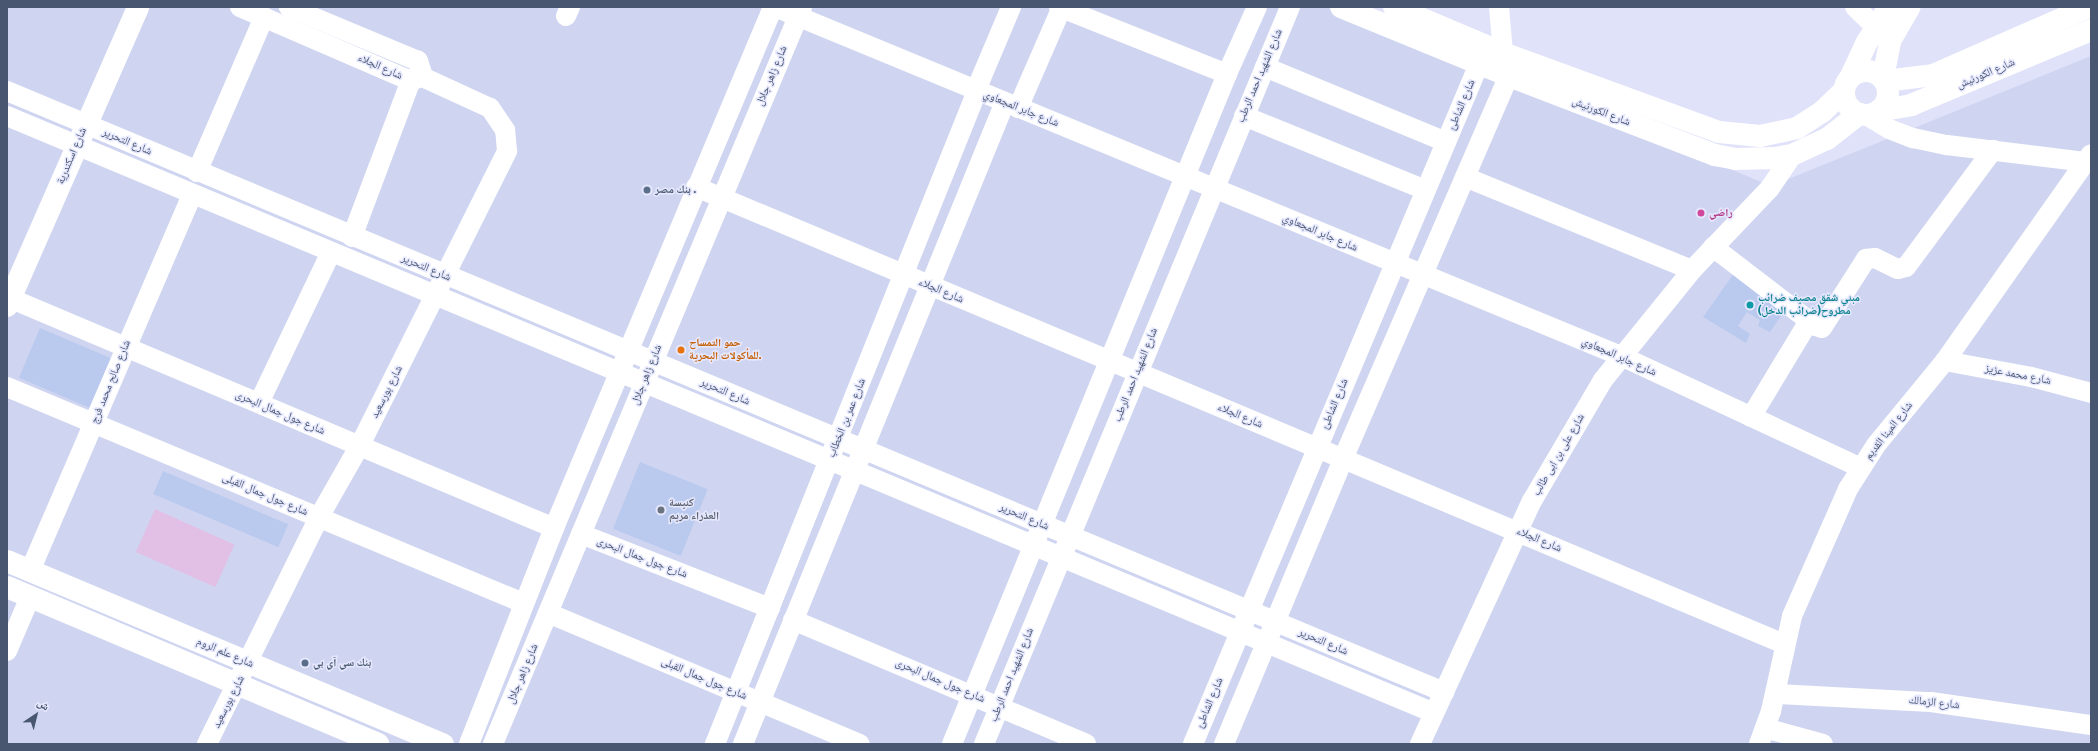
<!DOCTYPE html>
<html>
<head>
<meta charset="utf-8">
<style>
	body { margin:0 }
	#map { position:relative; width:2098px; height:751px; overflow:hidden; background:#e0e2fa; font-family:"Fira Sans","Noto Naskh Arabic",sans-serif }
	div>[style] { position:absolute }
	.residential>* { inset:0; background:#cfd5f1 }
	.green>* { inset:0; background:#e2c0e6; transform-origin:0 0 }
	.building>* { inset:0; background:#bac9ee; transform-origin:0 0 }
	.minor>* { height:20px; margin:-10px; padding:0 10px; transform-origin:10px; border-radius:10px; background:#fff }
	.tertiary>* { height:22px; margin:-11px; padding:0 11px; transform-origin:11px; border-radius:11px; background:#fff }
	.tertiary>.ring { margin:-11px; padding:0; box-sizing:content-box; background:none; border:22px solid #fff; border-radius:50% }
	.dots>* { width:11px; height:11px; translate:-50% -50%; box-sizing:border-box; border:2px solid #e6e8fe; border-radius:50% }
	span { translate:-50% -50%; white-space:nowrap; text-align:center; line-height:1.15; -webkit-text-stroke:3px #e6e8fe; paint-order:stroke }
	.street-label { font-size:11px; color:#49566f }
	.service-label { font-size:11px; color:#4e5e75; font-weight:700 }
	.left { translate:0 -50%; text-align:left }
	.hotel-label { font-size:11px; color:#b23c85; font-weight:700 }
	.culture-label { font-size:11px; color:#0d838f; font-weight:700 }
	.food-label { font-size:11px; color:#c56008; font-weight:700 }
	.worship-label { font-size:11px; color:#5b616d; font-weight:700 }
	.frame { position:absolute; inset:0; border:8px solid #49566f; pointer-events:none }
	.north { position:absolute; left:16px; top:695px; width:40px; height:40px; -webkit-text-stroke:3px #e6e8fe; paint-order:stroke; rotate:35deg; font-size:11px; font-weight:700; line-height:16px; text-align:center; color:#49566f }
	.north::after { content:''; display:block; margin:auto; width:14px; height:18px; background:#49566f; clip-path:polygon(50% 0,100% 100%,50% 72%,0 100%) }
</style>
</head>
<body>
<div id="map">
	<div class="residential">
		<div style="clip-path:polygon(7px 7px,1339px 7px,1771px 186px,2091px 56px,2091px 744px,7px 744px)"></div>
	</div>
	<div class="green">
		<div style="left:155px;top:509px;width:87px;height:47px;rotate:24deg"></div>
	</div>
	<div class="building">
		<div style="clip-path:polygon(1742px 262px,1793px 298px,1770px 332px,1758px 326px,1760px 320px,1747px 312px,1738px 326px,1750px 334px,1746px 343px,1703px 317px)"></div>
		<div style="left:40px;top:328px;width:83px;height:54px;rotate:23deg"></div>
		<div style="left:640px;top:462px;width:73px;height:72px;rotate:22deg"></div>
		<div style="left:163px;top:471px;width:136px;height:25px;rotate:23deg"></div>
	</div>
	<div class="minor">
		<div style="left:240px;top:7px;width:181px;rotate:23.4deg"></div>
		<div style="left:406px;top:79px;width:10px"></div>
		<div style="left:416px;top:79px;width:8px;rotate:-45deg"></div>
		<div style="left:422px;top:73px;width:13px;rotate:-108deg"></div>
		<div style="left:418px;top:61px;width:140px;rotate:-157.3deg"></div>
		<div style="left:775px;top:7px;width:915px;rotate:22.42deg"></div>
		<div style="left:1621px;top:356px;width:265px;rotate:25deg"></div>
		<div style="left:1059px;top:7px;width:181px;rotate:21.7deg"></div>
		<div style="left:1499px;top:7px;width:46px;rotate:85deg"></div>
		<div style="left:1855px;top:7px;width:46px;rotate:44.1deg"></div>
		<div style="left:566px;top:16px;width:10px;rotate:-66deg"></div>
		<div style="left:1265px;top:67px;width:196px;rotate:22.5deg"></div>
		<div style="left:976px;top:90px;width:90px;rotate:-67.1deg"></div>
		<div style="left:7px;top:91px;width:1558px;rotate:22.7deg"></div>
		<div style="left:1018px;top:108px;width:110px;rotate:-66.5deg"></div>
		<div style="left:1866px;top:115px;width:27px;rotate:31deg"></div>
		<div style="left:1889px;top:129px;width:26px;rotate:21deg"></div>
		<div style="left:1913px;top:138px;width:35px;rotate:12deg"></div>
		<div style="left:1947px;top:145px;width:139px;rotate:7deg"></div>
		<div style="left:7px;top:116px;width:1547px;rotate:22.7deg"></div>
		<div style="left:1244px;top:116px;width:196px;rotate:22.2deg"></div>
		<div style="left:197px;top:172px;width:169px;rotate:-66.6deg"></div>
		<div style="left:1465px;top:177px;width:245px;rotate:22.3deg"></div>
		<div style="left:696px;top:187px;width:1180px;rotate:22.78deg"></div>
		<div style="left:352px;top:237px;width:168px;rotate:-69.4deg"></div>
		<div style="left:1713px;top:247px;width:130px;rotate:37.5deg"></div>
		<div style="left:1816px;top:326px;width:6px;rotate:18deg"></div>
		<div style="left:1822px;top:328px;width:82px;rotate:-57.5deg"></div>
		<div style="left:1866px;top:259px;width:9px;rotate:-6deg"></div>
		<div style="left:1875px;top:258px;width:25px;rotate:26deg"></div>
		<div style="left:1898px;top:269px;width:8px;rotate:-14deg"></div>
		<div style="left:1906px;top:267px;width:146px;rotate:-53.4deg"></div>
		<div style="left:7px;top:297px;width:594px;rotate:22.89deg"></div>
		<div style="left:1945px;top:361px;width:87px;rotate:10.5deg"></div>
		<div style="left:2031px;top:377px;width:62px;rotate:14.9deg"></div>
		<div style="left:7px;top:387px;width:559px;rotate:22.71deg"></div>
		<div style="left:259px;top:403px;width:167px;rotate:-64.5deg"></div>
		<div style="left:1751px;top:417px;width:112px;rotate:-58.9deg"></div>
		<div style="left:581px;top:534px;width:203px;rotate:21.4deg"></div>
		<div style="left:30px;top:571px;width:410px;rotate:-66.7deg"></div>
		<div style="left:548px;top:613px;width:338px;rotate:22.8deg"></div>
		<div style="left:793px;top:620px;width:318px;rotate:22.9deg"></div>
		<div style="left:7px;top:651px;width:59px;rotate:-66.9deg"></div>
		<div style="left:1776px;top:694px;width:155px;rotate:3deg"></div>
		<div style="left:1931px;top:702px;width:162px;rotate:8.2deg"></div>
		<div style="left:1765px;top:728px;width:60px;rotate:15.4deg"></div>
		<div style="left:207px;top:744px;width:253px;rotate:-63.7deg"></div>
		<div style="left:319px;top:517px;width:81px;rotate:-60.3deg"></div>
		<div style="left:359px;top:447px;width:331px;rotate:-63.4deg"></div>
		<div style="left:507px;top:151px;width:21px;rotate:-95deg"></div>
		<div style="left:505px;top:130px;width:27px;rotate:-124deg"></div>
		<div style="left:490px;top:108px;width:77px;rotate:-155.4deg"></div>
		<div style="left:469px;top:744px;width:232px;rotate:-68.5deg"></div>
		<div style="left:554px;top:528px;width:565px;rotate:-67.2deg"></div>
		<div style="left:493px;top:744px;width:799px;rotate:-67.25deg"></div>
		<div style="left:715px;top:744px;width:704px;rotate:-68.14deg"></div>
		<div style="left:743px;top:744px;width:693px;rotate:-67.8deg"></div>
		<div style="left:952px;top:744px;width:724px;rotate:-67.68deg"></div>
		<div style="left:1227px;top:74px;width:73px;rotate:-65.9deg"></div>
		<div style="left:984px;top:744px;width:798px;rotate:-67.45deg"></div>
		<div style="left:1193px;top:744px;width:738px;rotate:-67.19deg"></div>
		<div style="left:1224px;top:744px;width:309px;rotate:-67.3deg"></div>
		<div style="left:1343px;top:459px;width:417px;rotate:-66.6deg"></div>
		<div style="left:1420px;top:744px;width:268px;rotate:-65.3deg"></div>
		<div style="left:1532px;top:501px;width:140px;rotate:-59.6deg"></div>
		<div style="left:1603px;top:380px;width:141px;rotate:-51deg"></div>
		<div style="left:1692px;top:270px;width:113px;rotate:-46.4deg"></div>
		<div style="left:1770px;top:188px;width:40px;rotate:-56deg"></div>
		<div style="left:1759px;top:744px;width:35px;rotate:-70deg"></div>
		<div style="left:1771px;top:711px;width:97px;rotate:-77.5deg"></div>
		<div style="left:1792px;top:616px;width:139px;rotate:-66.2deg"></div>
		<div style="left:1848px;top:489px;width:52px;rotate:-57.5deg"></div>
		<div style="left:1876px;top:445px;width:109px;rotate:-50.6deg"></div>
		<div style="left:1945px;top:361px;width:253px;rotate:-54.8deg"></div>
	</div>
	<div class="tertiary">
		<div style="left:1341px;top:7px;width:182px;rotate:22.3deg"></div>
		<div style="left:1509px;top:76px;width:221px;rotate:21deg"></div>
		<div style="left:1715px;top:155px;width:20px;rotate:11deg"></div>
		<div style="left:1735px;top:159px;width:40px;rotate:-1.4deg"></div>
		<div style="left:1775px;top:158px;width:17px;rotate:-10deg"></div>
		<div style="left:1792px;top:155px;width:38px;rotate:-25deg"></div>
		<div style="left:1827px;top:139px;width:41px;rotate:-38deg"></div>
		<div style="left:1394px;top:7px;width:118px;rotate:22.9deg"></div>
		<div style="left:1503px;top:53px;width:230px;rotate:20.1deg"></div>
		<div style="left:1719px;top:132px;width:41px;rotate:5.6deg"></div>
		<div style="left:1760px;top:136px;width:38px;rotate:-12deg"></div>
		<div style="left:1797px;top:128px;width:30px;rotate:-33deg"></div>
		<div style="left:1822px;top:112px;width:30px;rotate:-44deg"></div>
		<div class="ring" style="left:1844px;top:71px;width:22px;height:22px"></div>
		<div style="left:1851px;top:76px;width:38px;rotate:-65deg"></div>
		<div style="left:1867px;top:42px;width:41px;rotate:-57.8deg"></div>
		<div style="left:1883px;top:78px;width:38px;rotate:-79deg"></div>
		<div style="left:1890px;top:41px;width:39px;rotate:-60deg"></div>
		<div style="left:1885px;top:81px;width:48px;rotate:-7.1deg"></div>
		<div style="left:1933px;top:75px;width:170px;rotate:-23.6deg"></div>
		<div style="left:1878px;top:111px;width:34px;rotate:-10deg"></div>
		<div style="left:1911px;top:105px;width:195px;rotate:-22.6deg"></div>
		<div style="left:7px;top:306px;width:326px;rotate:-66.3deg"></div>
		<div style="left:7px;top:561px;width:473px;rotate:22.8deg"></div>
		<div style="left:7px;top:587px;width:403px;rotate:22.9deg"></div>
	</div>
	<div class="dots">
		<div style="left:647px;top:190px;background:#5c6f8a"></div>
		<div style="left:1701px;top:213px;background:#d1479c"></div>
		<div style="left:1750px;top:305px;background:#0f9aa8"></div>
		<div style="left:681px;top:350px;background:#e8710a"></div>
		<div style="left:661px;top:510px;background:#6b7280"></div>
		<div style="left:305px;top:663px;background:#5c6f8a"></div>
	</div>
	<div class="street-label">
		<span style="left:380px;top:67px;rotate:24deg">شارع الجلاء</span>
		<span style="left:1986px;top:74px;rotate:-23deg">شارع الكورنيش</span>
		<span style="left:772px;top:76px;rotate:-67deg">شارع زاهر جلال</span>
		<span style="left:1260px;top:76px;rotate:-67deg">شارع الشهيد احمد الرطب</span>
		<span style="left:1462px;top:105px;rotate:-67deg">شارع الشاطئ</span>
		<span style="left:1021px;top:109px;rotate:22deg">شارع جابر المجعاوي</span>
		<span style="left:1601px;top:112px;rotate:21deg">شارع الكورنيش</span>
		<span style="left:127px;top:142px;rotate:23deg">شارع التحرير</span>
		<span style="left:72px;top:156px;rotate:-67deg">شارع اسكندرية</span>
		<span style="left:1320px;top:233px;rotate:23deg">شارع جابر المجعاوي</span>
		<span style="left:426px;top:268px;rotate:23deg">شارع التحرير</span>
		<span style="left:941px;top:291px;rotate:23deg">شارع الجلاء</span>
		<span style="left:1619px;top:357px;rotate:24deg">شارع جابر المجعاوي</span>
		<span style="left:647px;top:375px;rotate:-68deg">شارع زاهر جلال</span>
		<span style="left:1136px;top:375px;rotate:-68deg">شارع الشهيد احمد الرطب</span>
		<span style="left:2018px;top:375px;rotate:11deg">شارع محمد عزيز</span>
		<span style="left:111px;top:382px;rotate:-68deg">شارع صالح محمد فرج</span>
		<span style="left:387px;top:392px;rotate:-63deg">شارع بورسعيد</span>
		<span style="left:725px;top:392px;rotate:23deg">شارع التحرير</span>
		<span style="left:1335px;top:404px;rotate:-67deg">شارع الشاطئ</span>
		<span style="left:280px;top:413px;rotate:23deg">شارع جول جمال البحرى</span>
		<span style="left:1240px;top:416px;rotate:23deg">شارع الجلاء</span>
		<span style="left:847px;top:418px;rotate:-68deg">شارع عمر بن الخطاب</span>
		<span style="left:1889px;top:431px;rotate:-52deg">شارع المينا القديم</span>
		<span style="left:1559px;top:455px;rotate:-60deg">شارع على بن ابى طالب</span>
		<span style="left:265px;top:495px;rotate:23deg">شارع جول جمال القبلى</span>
		<span style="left:1024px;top:517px;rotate:23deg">شارع التحرير</span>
		<span style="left:1539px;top:540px;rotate:23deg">شارع الجلاء</span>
		<span style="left:642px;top:558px;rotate:21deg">شارع جول جمال البحرى</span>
		<span style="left:1323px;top:642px;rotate:23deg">شارع التحرير</span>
		<span style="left:225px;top:653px;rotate:23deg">شارع علم الروم</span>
		<span style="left:523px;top:674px;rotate:-67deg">شارع زاهر جلال</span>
		<span style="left:1012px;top:675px;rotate:-68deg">شارع الشهيد احمد الرطب</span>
		<span style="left:704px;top:679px;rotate:23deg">شارع جول جمال القبلى</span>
		<span style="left:940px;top:681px;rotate:23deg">شارع جول جمال البحرى</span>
		<span style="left:229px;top:702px;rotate:-63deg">شارع بورسعيد</span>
		<span style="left:1210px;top:703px;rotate:-67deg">شارع الشاطئ</span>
		<span style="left:1934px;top:703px;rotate:6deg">شارع الزمالك</span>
	</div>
	<div class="service-label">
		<span class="left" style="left:655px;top:190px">بنك مصر .</span>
		<span class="left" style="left:313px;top:663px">بنك سي آي بي</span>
	</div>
	<div class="hotel-label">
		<span class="left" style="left:1709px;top:213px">راضي</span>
	</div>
	<div class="culture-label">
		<span class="left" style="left:1758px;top:305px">مبني شقق مصيف ضرائب<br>مطروح(ضرائب الدخل)</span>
	</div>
	<div class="food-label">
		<span class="left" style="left:689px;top:350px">حمو التمساح<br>للمأكولات البحرية.</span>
	</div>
	<div class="worship-label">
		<span class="left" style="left:669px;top:510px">كنيسة<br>العذراء مريم</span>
	</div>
	<div class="frame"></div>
	<div class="north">ش</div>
</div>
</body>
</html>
